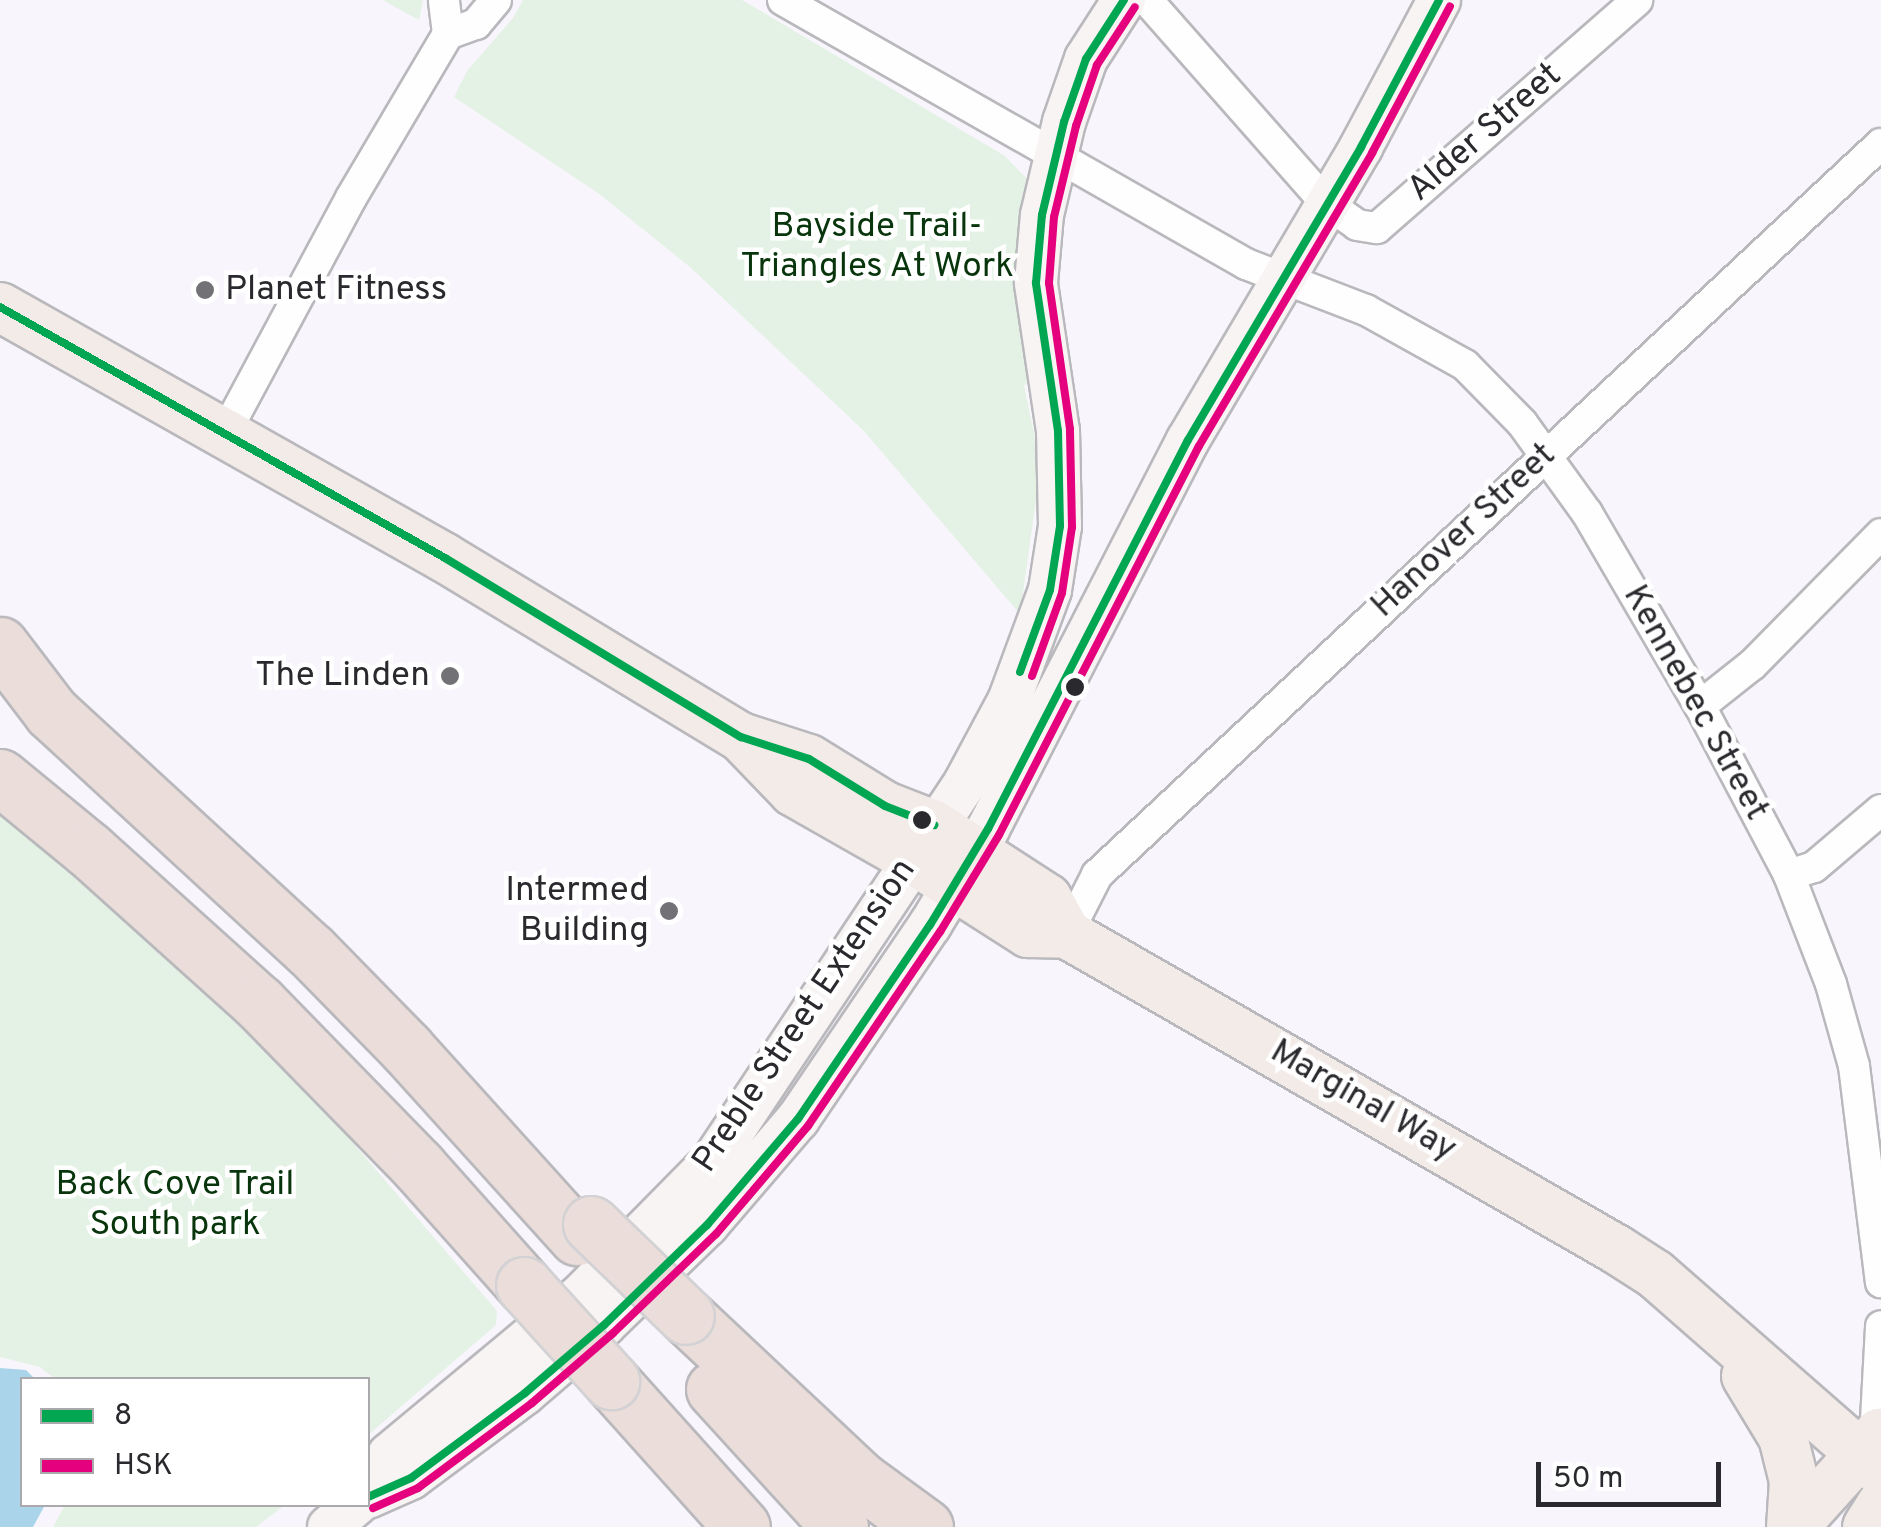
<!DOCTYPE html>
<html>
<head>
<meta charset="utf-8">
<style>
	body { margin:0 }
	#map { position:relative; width:1881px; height:1527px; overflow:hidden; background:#f8f6fc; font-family:Overpass,sans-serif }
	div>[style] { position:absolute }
	.green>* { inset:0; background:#e3f2e4 }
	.water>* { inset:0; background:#aad4ea }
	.roads { filter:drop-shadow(2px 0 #b9b8bc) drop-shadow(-2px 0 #b9b8bc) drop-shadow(0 2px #b9b8bc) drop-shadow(0 -2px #b9b8bc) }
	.minor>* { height:30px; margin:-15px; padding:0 15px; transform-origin:15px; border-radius:15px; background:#fefeff }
	.secondary>* { height:42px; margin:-21px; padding:0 21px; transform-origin:21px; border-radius:21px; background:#f8f4f4 }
	.primary>* { height:48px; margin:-24px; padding:0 24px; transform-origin:24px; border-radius:24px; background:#f3ebe8 }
	.motorway>* { height:55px; margin:-27.5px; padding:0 27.5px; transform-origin:27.5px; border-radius:27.5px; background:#eaddda }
	.bridges { filter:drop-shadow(2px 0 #d2d1d4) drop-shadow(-2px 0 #d2d1d4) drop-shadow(0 2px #d2d1d4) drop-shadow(0 -2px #d2d1d4) }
	.motorway-bridge>* { height:55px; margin:-27.5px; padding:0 27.5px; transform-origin:27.5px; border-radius:27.5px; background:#eaddda }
	.bus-1>* { height:8px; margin:-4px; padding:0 4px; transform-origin:4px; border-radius:4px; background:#00a651 }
	.bus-2>* { height:8px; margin:-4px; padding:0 4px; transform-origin:4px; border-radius:4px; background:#e5007d }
	.dots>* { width:28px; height:28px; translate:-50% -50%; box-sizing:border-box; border:5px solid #fff; border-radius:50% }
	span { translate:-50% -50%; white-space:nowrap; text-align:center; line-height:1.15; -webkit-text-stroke:9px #fff; paint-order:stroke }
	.street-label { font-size:35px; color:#2a292d }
	.park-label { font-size:35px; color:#08350b }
	.poi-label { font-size:35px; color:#2a292d }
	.left { translate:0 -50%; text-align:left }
	.right { translate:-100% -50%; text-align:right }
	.legend { position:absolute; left:20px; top:1377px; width:350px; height:130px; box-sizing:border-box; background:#fff; border:2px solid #aaa9ab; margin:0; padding:12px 18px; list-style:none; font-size:30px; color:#2a292d }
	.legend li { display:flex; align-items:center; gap:20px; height:50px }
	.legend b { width:50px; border:2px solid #aaa9ab }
	.scale { position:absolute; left:1536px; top:1462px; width:185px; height:45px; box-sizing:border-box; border:5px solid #2a292d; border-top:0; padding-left:12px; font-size:30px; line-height:35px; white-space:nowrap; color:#2a292d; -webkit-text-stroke:8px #fff; paint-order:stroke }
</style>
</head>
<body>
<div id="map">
	<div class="green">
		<div style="clip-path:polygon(383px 0,423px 0,419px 20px,397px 8px)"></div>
		<div style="clip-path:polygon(523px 0,742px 0,1005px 156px,1030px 182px,1031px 377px,1024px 386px,1035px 438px,1037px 493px,1020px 614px,864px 431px,690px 267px,598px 193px,454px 97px,467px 71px,513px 18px)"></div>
		<div style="clip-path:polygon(0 810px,300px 1081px,497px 1311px,496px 1325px,368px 1435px,368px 1380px,55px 1379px,40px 1367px,0 1357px)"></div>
		<div style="clip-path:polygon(65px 1505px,65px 1504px,285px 1505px,256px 1527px,53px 1527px)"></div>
	</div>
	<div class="water">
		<div style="clip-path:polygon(0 1368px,26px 1370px,35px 1379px,22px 1380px,22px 1504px,45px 1505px,33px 1527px,0 1527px)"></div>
	</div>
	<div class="roads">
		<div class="minor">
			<div style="left:783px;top:0;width:533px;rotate:29.69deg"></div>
			<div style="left:1246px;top:264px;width:129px;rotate:21deg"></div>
			<div style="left:1366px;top:310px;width:113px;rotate:29.1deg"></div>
			<div style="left:1465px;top:365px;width:81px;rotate:45.5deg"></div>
			<div style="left:1522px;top:423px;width:111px;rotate:54.2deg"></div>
			<div style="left:1587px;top:513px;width:224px;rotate:59.7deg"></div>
			<div style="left:1700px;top:706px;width:191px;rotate:62.2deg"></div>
			<div style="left:1789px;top:875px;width:117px;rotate:68.9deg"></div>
			<div style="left:1831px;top:984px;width:85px;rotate:74.3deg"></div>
			<div style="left:1854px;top:1066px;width:218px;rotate:82.9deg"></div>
			<div style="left:1147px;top:0;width:271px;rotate:48.6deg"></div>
			<div style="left:1326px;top:203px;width:38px;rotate:35deg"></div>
			<div style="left:1357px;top:225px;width:20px;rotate:9deg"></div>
			<div style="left:1377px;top:228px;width:346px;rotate:-41.2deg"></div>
			<div style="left:448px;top:34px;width:30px;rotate:-20deg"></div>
			<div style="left:476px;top:24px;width:31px;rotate:-50deg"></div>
			<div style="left:224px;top:435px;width:269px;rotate:-61.8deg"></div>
			<div style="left:351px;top:198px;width:191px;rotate:-59.4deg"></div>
			<div style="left:448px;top:34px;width:34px;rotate:-97deg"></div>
			<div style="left:1700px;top:706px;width:66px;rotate:-38.3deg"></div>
			<div style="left:1752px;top:665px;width:184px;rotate:-45.4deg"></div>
			<div style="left:1789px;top:875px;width:26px;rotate:-18deg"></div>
			<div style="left:1814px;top:867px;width:88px;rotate:-40.4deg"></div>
			<div style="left:1067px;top:934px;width:66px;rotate:-63deg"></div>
			<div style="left:1097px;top:875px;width:1072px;rotate:-43deg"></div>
			<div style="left:1875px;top:1438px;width:112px;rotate:-86.9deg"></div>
		</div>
		<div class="secondary">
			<div style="left:368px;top:1491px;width:42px;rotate:-59.7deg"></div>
			<div style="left:389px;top:1455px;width:249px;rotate:-39.8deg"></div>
			<div style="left:580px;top:1296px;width:190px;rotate:-45.4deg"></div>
			<div style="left:713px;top:1161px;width:454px;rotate:-56.3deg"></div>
			<div style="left:965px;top:783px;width:93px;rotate:-61.8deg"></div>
			<div style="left:1009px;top:701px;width:118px;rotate:-69.7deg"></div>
			<div style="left:1050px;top:590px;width:65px;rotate:-81.1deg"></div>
			<div style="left:1060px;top:526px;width:95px;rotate:-91.2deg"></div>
			<div style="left:1058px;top:431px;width:150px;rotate:-98.5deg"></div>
			<div style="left:1036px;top:283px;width:68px;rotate:-85deg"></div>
			<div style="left:1042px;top:215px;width:96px;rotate:-76.7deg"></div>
			<div style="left:1064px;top:122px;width:67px;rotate:-70.8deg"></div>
			<div style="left:1086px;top:59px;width:70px;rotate:-57.2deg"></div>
			<div style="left:368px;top:1497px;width:47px;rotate:-23.8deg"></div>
			<div style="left:411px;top:1478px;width:142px;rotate:-36.7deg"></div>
			<div style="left:525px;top:1393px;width:104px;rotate:-40.7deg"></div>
			<div style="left:604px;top:1325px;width:144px;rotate:-44.2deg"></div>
			<div style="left:707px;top:1225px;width:140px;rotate:-49.4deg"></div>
			<div style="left:798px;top:1119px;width:235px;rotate:-55.8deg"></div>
			<div style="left:930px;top:925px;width:112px;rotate:-58.9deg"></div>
			<div style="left:988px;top:829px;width:437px;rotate:-62.8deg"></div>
			<div style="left:1188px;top:440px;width:340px;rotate:-59.4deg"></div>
			<div style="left:1361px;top:147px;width:166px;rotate:-62deg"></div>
			<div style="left:329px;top:1527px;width:35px;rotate:-40deg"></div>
		</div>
		<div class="primary">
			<div style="left:0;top:307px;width:511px;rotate:29.42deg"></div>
			<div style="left:445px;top:558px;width:346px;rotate:31.2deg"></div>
			<div style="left:741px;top:737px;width:71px;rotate:17.9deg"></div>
			<div style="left:809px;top:759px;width:89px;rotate:31.7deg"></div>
			<div style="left:885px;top:806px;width:53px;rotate:21.2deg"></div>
			<div style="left:934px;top:825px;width:135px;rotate:32.9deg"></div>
			<div style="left:1047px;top:898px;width:41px;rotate:60.9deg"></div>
			<div style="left:741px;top:737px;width:76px;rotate:46.1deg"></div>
			<div style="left:794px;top:792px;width:136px;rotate:29.6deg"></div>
			<div style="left:912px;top:859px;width:138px;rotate:32.5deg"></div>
			<div style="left:1028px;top:933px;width:39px;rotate:1deg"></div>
			<div style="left:1067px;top:934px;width:633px;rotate:29.85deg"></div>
			<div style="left:1616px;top:1249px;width:46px;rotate:32.7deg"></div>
			<div style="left:1655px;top:1274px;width:300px;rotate:41.2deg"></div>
			<div style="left:1746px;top:1376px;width:71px;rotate:58.8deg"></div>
			<div style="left:1783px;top:1437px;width:45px;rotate:76deg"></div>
			<div style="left:1794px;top:1481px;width:46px;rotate:93.7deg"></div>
			<div style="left:1794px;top:1527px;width:127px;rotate:-47.9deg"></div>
			<div style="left:1867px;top:1527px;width:26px;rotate:-58deg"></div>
		</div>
		<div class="motorway">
			<div style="left:0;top:645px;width:84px;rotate:52.7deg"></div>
			<div style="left:51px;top:712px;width:353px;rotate:42.6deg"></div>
			<div style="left:311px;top:951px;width:136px;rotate:45.6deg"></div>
			<div style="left:406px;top:1048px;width:255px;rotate:47.9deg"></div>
			<div style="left:0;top:777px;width:115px;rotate:39.4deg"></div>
			<div style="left:89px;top:850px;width:229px;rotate:42deg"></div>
			<div style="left:259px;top:1003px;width:228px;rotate:45.7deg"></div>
			<div style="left:418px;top:1166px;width:159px;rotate:48.3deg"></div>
			<div style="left:686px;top:1316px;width:241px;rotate:43.2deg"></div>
			<div style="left:862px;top:1481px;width:78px;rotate:36.1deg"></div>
			<div style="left:611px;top:1381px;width:196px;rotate:48.1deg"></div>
			<div style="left:714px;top:1389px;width:187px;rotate:47.6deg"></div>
		</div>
	</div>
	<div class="bridges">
		<div class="motorway-bridge">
			<div style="left:591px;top:1224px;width:132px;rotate:44.1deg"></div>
			<div style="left:524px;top:1285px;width:130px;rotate:47.8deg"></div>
		</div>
	</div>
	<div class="bus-1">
		<div style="left:0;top:307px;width:511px;rotate:29.42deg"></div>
		<div style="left:445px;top:558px;width:346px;rotate:31.2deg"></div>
		<div style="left:741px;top:737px;width:71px;rotate:17.9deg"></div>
		<div style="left:809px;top:759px;width:89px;rotate:31.7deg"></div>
		<div style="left:885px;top:806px;width:53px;rotate:21.2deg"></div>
		<div style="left:1020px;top:672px;width:87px;rotate:-69.9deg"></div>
		<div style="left:1050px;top:590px;width:65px;rotate:-81.1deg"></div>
		<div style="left:1060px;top:526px;width:95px;rotate:-91.2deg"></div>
		<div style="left:1058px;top:431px;width:150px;rotate:-98.5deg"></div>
		<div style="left:1036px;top:283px;width:68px;rotate:-85deg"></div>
		<div style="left:1042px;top:215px;width:96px;rotate:-76.7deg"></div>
		<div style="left:1064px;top:122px;width:67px;rotate:-70.8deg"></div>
		<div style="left:1086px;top:59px;width:70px;rotate:-57.2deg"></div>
		<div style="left:368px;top:1497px;width:47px;rotate:-23.8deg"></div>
		<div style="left:411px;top:1478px;width:142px;rotate:-36.7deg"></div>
		<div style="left:525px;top:1393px;width:104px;rotate:-40.7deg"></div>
		<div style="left:604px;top:1325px;width:144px;rotate:-44.2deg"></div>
		<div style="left:707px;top:1225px;width:140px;rotate:-49.4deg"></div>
		<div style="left:798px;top:1119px;width:235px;rotate:-55.8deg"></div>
		<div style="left:930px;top:925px;width:112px;rotate:-58.9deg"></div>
		<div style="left:988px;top:829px;width:437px;rotate:-62.8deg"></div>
		<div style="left:1188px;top:440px;width:340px;rotate:-59.4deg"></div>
		<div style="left:1361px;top:147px;width:166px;rotate:-62deg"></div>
	</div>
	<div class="bus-2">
		<div style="left:1032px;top:676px;width:88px;rotate:-70.1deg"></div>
		<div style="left:1062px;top:593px;width:67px;rotate:-81.4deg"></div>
		<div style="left:1072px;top:527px;width:98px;rotate:-91.2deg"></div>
		<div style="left:1070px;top:429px;width:148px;rotate:-98.2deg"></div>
		<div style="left:1049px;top:283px;width:66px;rotate:-85.7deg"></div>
		<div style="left:1054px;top:217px;width:94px;rotate:-76.4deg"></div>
		<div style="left:1076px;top:126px;width:65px;rotate:-71deg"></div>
		<div style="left:1097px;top:65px;width:69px;rotate:-56.8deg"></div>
		<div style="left:373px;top:1508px;width:49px;rotate:-24deg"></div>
		<div style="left:418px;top:1488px;width:142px;rotate:-36.7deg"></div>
		<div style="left:532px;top:1403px;width:106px;rotate:-40.8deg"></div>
		<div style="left:612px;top:1334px;width:144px;rotate:-43.9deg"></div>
		<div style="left:716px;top:1234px;width:142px;rotate:-49.6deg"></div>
		<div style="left:808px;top:1126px;width:235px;rotate:-55.8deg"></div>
		<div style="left:940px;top:932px;width:114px;rotate:-58.7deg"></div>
		<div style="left:999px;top:835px;width:437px;rotate:-62.8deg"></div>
		<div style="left:1199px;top:446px;width:340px;rotate:-59.4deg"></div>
		<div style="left:1372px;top:153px;width:166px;rotate:-62deg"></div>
	</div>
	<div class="dots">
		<div style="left:205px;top:290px;background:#727175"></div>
		<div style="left:450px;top:676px;background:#727175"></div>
		<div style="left:1075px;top:687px;background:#2a292d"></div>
		<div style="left:922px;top:820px;background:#2a292d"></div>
		<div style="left:669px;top:911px;background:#727175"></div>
	</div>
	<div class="street-label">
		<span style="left:1485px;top:133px;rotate:-41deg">Alder Street</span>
		<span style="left:1464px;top:531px;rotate:-43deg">Hanover Street</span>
		<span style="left:1695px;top:703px;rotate:61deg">Kennebec Street</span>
		<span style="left:805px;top:1016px;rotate:-56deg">Preble Street Extension</span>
		<span style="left:1363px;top:1101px;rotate:30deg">Marginal Way</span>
	</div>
	<div class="park-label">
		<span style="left:877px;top:247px">Bayside Trail-<br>Triangles At Work</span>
		<span style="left:175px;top:1205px">Back Cove Trail<br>South park</span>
	</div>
	<div class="poi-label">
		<span class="left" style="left:225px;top:290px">Planet Fitness</span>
		<span class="right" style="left:430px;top:676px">The Linden</span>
		<span class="right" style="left:649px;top:911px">Intermed<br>Building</span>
	</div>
	<ul class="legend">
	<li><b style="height:12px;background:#00a651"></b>8</li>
	<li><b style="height:12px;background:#e5007d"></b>HSK</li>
	</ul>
	<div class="scale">50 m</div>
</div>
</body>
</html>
